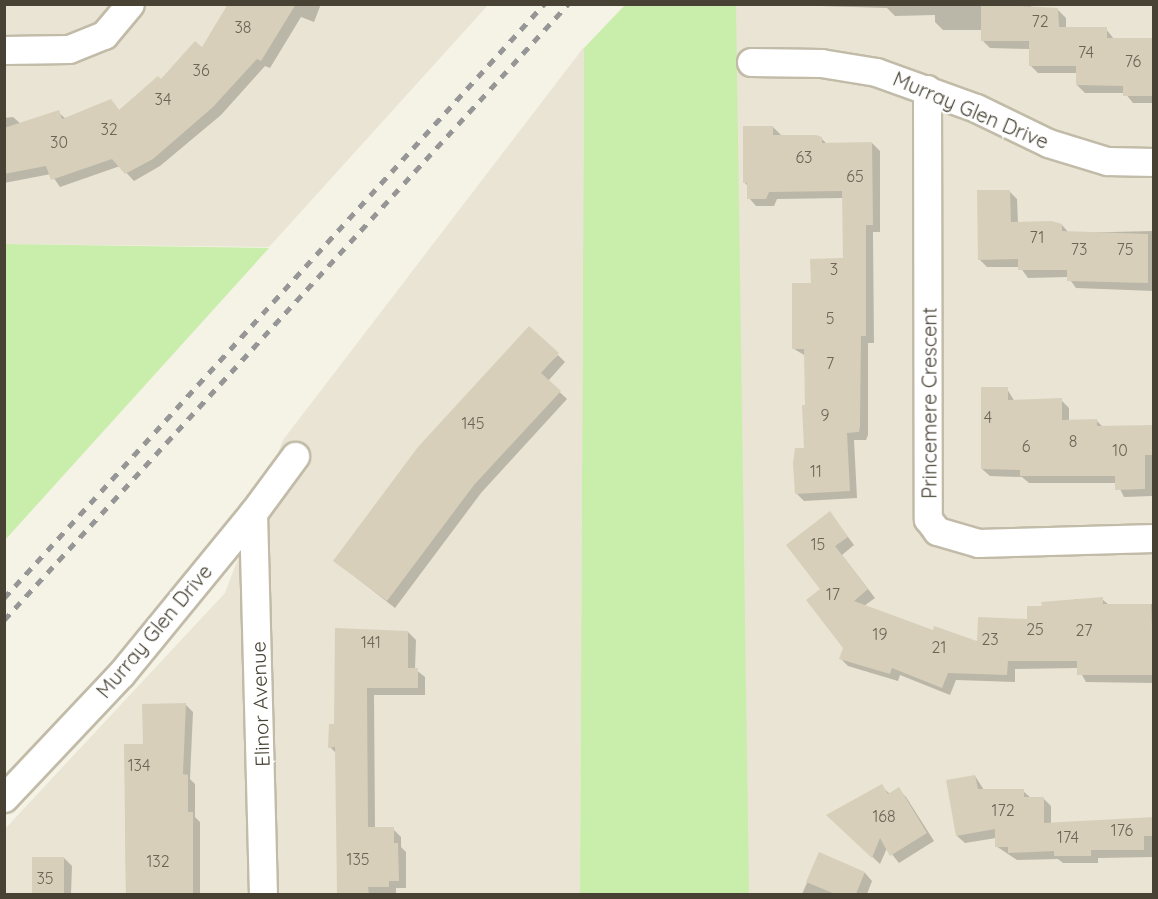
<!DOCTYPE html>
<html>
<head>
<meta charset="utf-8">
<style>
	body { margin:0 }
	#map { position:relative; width:1158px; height:899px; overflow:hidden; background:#f5f2e6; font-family:Quicksand,sans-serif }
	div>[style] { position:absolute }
	.residential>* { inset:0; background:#e9e4d3; transform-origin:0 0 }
	.green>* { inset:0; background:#c9edab }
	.shadow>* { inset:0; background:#0003 }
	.building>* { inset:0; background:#d7cfba; transform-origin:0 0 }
	.roads { filter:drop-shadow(2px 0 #c1bba8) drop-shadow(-2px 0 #c1bba8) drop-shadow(0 2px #c1bba8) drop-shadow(0 -2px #c1bba8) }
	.minor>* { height:27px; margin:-13.5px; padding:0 13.5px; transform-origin:13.5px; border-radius:13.5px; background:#fff }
	.rail>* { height:4.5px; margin-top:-2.25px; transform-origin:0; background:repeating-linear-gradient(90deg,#969696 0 8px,transparent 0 16px) }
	span { translate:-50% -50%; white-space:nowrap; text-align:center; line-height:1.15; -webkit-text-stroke:5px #fff; paint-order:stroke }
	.number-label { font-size:16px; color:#6c6556 }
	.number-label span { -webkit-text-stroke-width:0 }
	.street-label { font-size:20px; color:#484234 }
	.frame { position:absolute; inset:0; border:6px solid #484234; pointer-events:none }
</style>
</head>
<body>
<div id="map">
	<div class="residential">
		<div style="clip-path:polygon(5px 5px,488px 5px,269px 247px,5px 244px)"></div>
		<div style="left:736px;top:5px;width:417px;height:889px"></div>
		<div style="clip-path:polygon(584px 47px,580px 894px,5px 894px,4px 830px,225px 593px,283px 440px)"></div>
	</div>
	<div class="green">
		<div style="clip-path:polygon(626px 4px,736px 5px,749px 894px,580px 894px,584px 48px)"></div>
		<div style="clip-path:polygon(5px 244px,269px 248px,5px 540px,4px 244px)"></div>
	</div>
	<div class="shadow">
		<div style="clip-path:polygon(248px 4px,321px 4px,314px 22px,301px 17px,270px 68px,265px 66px,221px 115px,160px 166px,134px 181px,120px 166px,60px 187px,51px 174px,4px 183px,4px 118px,13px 117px,21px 124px,58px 112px,66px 119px,110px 101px,120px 111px,203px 50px)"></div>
		<div style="clip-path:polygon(756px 4px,1031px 4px,1031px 10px,1058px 10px,1066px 18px,1066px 29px,1106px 29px,1114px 39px,1154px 39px,1154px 103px,1133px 103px,1125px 93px,1085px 93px,1077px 85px,1077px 73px,1038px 73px,1031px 66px,1030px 49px,990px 48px,982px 40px,982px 30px,943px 30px,935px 22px,935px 15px,895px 16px,887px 8px)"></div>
		<div style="clip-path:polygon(773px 127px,781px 135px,821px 138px,827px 144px,872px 143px,880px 151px,880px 232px,873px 232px,874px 343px,868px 343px,868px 435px,866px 440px,854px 440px,857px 498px,804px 501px,796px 493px,806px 449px,807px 407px,806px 356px,794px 349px,812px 285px,844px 260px,843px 198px,777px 199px,774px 206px,756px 206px,749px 198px,749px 187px,744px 182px)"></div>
		<div style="clip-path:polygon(1010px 192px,1017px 199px,1018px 223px,1062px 225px,1069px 233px,1154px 231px,1154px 291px,1076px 288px,1068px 277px,1028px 278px,1020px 267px,987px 267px,979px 259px)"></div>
		<div style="clip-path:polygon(558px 355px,565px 362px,548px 381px,567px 399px,481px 493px,395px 608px,335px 561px)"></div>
		<div style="clip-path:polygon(1007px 389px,1015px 402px,1061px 400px,1069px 408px,1069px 421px,1097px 421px,1103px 427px,1154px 427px,1152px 496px,1124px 497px,1117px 483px,1029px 483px,1022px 477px,990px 476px,982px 469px)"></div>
		<div style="clip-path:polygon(830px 513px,854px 545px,842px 555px,875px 598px,864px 606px,933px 632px,978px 644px,1029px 621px,1029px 607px,1075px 603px,1075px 599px,1102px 599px,1109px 605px,1154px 604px,1154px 683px,1086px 682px,1078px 668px,1015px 669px,1015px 682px,956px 680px,950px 695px,900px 675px,898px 681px,848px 666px,840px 658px,845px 647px,822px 589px)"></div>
		<div style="clip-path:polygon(408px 632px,416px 640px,415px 669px,425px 677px,425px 695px,374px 695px,375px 829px,393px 829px,401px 837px,401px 847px,406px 852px,406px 888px,396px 888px,396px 894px,338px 894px,336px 753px,330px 747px,336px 725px)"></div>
		<div style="clip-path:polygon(186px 705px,193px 712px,190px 779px,195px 784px,195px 817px,200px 822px,200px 894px,126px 894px,125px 746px,144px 746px)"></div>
		<div style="clip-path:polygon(975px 776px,984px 790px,1023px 791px,1031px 798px,1043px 798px,1051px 806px,1051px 824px,1154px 818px,1154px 857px,1098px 858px,1098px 863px,1063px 863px,1058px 859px,1017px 860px,996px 846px,996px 838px,965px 843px,957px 836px)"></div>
		<div style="clip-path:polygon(881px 786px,890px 794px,898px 789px,906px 797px,934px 841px,899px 863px,887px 848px,880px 864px,829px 816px)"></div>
		<div style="clip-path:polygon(820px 854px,865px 873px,872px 881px,867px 894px,802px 894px)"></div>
		<div style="clip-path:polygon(64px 858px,72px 866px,71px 894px,34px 894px,33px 859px)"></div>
	</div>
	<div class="building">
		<div style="clip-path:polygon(228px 4px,296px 4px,261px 61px,257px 59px,213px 107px,153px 159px,125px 174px,112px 159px,51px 180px,46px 166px,4px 174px,4px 128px,59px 110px,62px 119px,111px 99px,119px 110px,158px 76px,161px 79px,195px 41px,202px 47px)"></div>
		<div style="clip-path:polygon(981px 4px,1058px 8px,1059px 27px,1107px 27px,1107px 38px,1154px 38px,1154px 96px,1123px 96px,1123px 86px,1076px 85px,1076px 66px,1029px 66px,1029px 41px,981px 41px)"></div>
		<div style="clip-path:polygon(743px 126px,773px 126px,773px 135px,816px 135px,822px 137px,822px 143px,872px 142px,873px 225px,866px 225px,866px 336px,861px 336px,860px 426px,859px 432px,847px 433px,850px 491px,795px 494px,793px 463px,795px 448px,804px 448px,802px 405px,805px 405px,804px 349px,792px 349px,792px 283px,811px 283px,810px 259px,843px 258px,842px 191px,769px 192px,766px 199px,747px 199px,747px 183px,743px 183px)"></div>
		<div style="clip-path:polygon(977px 190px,1010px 190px,1011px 222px,1052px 221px,1062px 224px,1062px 231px,1148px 234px,1148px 283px,1067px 281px,1067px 270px,1018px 270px,1018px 259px,978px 260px)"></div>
		<div style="clip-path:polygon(529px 326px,559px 353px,541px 373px,561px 391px,474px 485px,387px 601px,333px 561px,418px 447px)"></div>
		<div style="clip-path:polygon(981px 387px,1008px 387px,1008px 400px,1062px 398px,1062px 420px,1097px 419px,1097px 426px,1154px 425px,1154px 455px,1145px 455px,1145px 489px,1115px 490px,1115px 476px,1020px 476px,1020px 470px,981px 469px)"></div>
		<div style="clip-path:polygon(830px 511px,848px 537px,835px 546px,868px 589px,854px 601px,933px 630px,934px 626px,977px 641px,978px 617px,1027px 619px,1027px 606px,1042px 606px,1041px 602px,1103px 597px,1103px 604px,1151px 604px,1154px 675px,1077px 675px,1077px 661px,1008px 661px,1007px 675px,948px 673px,942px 688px,892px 668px,890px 674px,839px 659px,843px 648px,806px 600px,820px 589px,786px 545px)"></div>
		<div style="clip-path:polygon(335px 628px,408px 631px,408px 668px,418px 668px,418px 688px,367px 688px,368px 827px,394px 827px,394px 843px,398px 843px,399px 881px,389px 881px,389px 887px,368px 887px,369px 894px,337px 894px,335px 747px,328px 748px,329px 724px,334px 724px)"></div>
		<div style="clip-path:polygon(186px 703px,183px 774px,188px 775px,188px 812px,193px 812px,193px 894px,126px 894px,124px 744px,143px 744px,142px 704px)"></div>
		<div style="clip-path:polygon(975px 775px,978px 789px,1024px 789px,1024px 797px,1044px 797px,1044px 823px,1154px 817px,1154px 836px,1144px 836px,1144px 850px,1091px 850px,1091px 856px,1054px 856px,1054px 851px,1008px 853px,1008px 847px,995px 847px,995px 829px,956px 836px,946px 780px)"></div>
		<div style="clip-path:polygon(882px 784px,888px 794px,899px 787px,927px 833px,890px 856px,880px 838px,872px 858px,826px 815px)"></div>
		<div style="clip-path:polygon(819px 852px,865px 872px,856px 894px,835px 894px,806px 882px)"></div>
		<div style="left:32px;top:857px;width:32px;height:37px"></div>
	</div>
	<div class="roads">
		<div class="minor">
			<div style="left:4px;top:50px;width:65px;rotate:-0.9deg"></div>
			<div style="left:69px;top:49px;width:38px;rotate:-22deg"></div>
			<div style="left:104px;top:35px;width:40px;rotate:-50deg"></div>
			<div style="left:751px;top:62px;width:70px;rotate:0.8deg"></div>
			<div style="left:821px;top:63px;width:56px;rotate:9.3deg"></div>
			<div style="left:876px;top:72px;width:106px;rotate:19.8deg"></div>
			<div style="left:976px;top:108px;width:80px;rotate:25.9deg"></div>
			<div style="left:1048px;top:143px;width:62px;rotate:17deg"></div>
			<div style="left:1107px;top:161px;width:47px;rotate:1.2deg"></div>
			<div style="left:927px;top:89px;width:430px;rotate:89.9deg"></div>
			<div style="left:928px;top:519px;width:15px;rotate:53deg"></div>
			<div style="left:937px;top:531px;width:43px;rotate:16.3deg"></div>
			<div style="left:978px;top:543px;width:176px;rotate:-1.6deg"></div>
			<div style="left:253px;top:513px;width:381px;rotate:88.5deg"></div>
			<div style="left:4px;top:798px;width:170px;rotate:-46.7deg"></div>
			<div style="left:121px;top:674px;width:208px;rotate:-50.7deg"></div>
			<div style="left:253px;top:513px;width:71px;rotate:-53.6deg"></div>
		</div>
	</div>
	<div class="rail">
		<div style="left:4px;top:598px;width:803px;rotate:-47.73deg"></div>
		<div style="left:4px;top:620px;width:835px;rotate:-47.52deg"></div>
	</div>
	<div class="number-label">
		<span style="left:1040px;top:21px">72</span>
		<span style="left:243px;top:27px">38</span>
		<span style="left:1086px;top:52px">74</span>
		<span style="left:1133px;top:61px">76</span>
		<span style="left:201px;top:70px">36</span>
		<span style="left:163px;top:99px">34</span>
		<span style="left:109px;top:129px">32</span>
		<span style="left:59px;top:142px">30</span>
		<span style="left:804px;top:157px">63</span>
		<span style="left:855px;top:176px">65</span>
		<span style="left:1037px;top:237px">71</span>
		<span style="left:1079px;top:249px">73</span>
		<span style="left:1125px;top:249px">75</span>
		<span style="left:834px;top:269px">3</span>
		<span style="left:830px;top:318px">5</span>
		<span style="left:830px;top:363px">7</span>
		<span style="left:825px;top:415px">9</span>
		<span style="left:988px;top:417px">4</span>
		<span style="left:473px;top:423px">145</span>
		<span style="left:1073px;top:441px">8</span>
		<span style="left:1026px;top:446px">6</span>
		<span style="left:1120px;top:450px">10</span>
		<span style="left:816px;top:471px">11</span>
		<span style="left:818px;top:544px">15</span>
		<span style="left:833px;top:594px">17</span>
		<span style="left:1035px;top:629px">25</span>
		<span style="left:1084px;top:630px">27</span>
		<span style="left:880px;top:634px">19</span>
		<span style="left:990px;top:639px">23</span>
		<span style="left:371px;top:642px">141</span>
		<span style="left:939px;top:647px">21</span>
		<span style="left:139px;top:765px">134</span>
		<span style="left:1003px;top:810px">172</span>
		<span style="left:884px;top:816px">168</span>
		<span style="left:1122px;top:830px">176</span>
		<span style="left:1068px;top:837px">174</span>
		<span style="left:358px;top:859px">135</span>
		<span style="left:158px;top:861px">132</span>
		<span style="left:45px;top:878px">35</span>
	</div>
	<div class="street-label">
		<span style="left:971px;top:110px;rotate:23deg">Murray Glen Drive</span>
		<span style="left:929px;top:403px;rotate:-90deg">Princemere Crescent</span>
		<span style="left:154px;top:631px;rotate:-50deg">Murray Glen Drive</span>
		<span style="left:260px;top:704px;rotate:-92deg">Elinor Avenue</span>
	</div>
	<div class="frame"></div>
</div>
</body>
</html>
